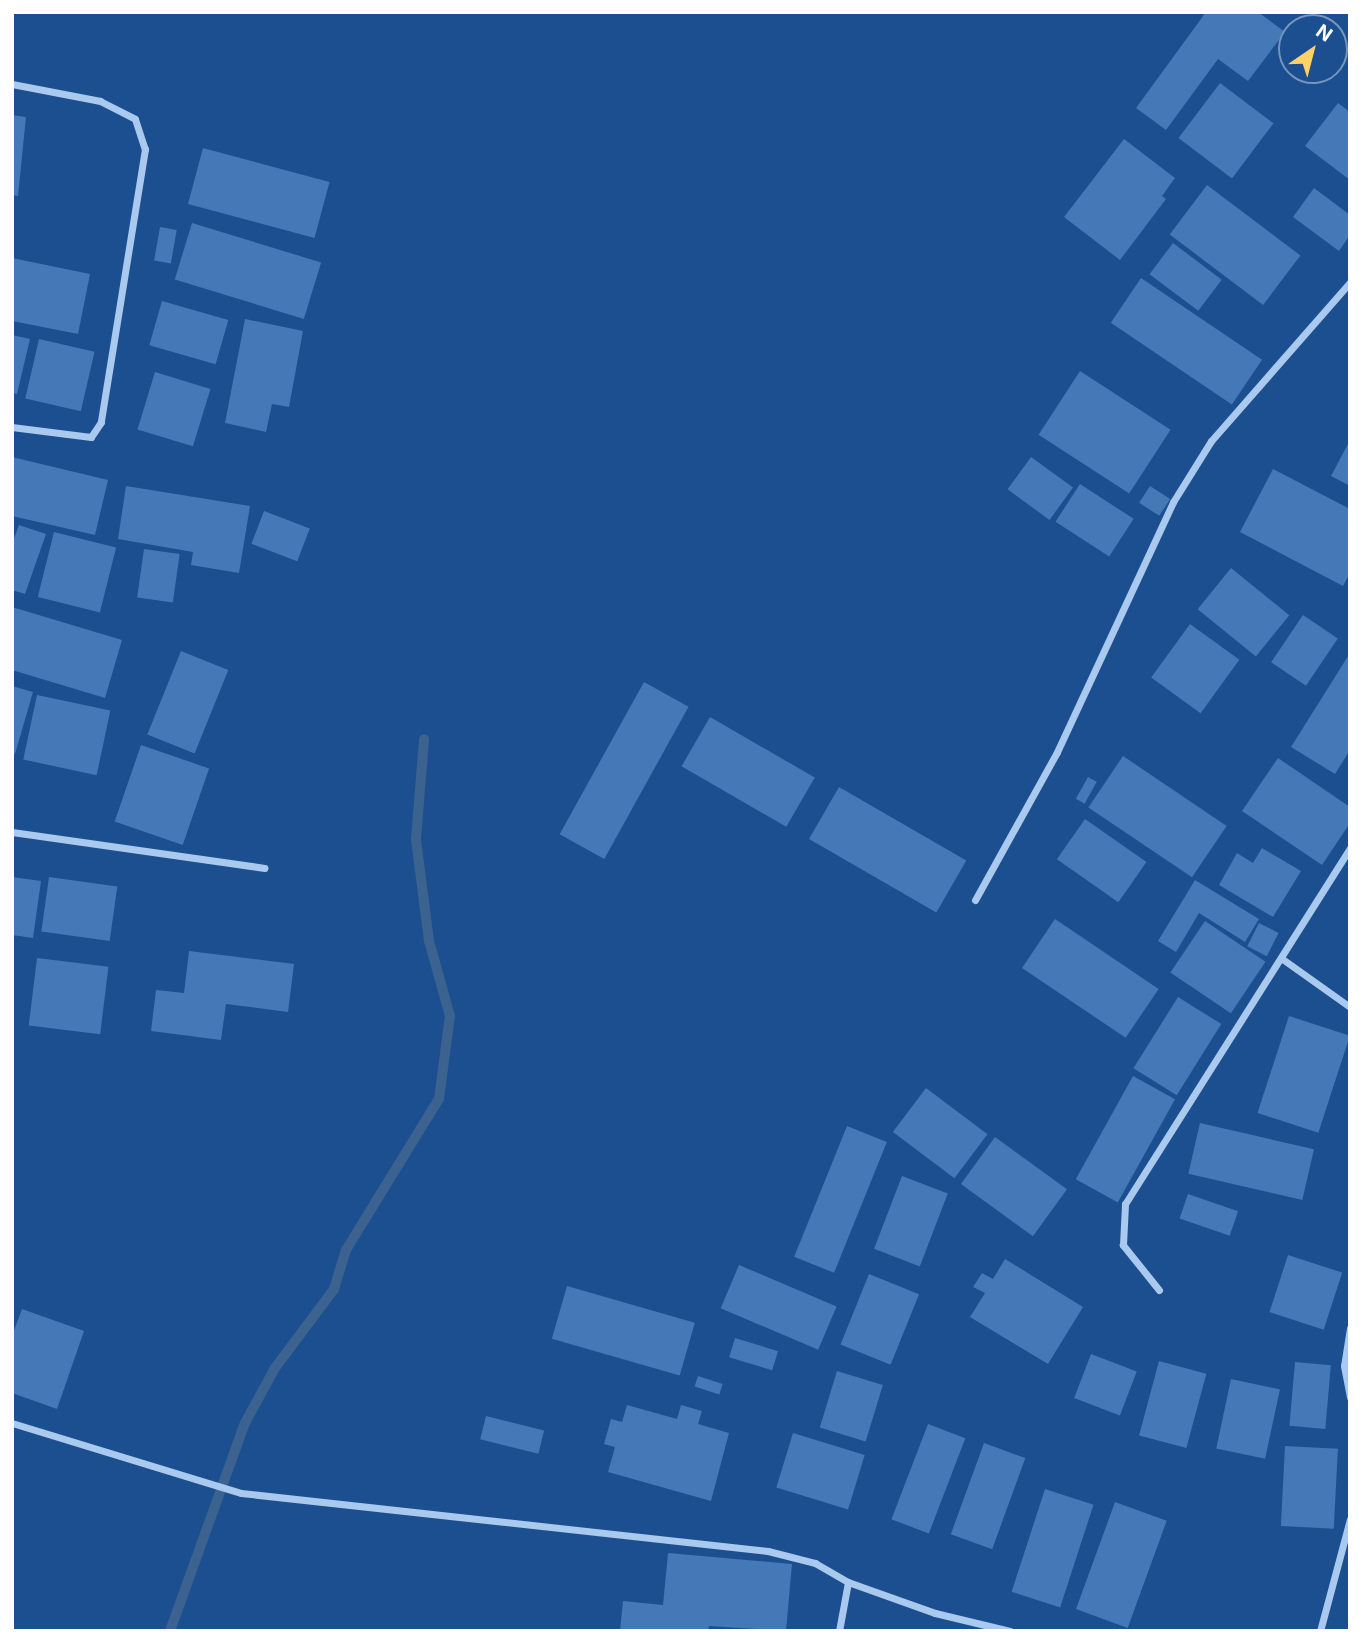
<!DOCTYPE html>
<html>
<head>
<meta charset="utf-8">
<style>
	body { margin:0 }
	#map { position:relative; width:1362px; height:1643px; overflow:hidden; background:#1b4f8f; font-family:Inter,sans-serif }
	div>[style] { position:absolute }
	.stream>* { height:10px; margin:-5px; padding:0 5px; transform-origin:5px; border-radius:5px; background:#3c6290 }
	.building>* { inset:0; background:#4478b7; transform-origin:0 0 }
	.street>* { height:7px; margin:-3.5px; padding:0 3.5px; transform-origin:3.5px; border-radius:3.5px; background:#a9c9ee }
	span { translate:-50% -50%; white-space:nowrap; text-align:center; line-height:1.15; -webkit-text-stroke:6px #1b4f8f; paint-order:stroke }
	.frame { position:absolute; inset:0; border:14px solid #fff; pointer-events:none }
	.north { position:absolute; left:1278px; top:14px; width:70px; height:70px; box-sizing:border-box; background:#1b4f8f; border:2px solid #7695bc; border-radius:50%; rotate:35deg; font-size:19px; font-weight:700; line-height:28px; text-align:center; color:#fff }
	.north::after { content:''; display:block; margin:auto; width:24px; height:32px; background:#ffd166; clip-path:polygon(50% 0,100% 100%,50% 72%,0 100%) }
</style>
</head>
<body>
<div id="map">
	<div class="stream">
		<div style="left:170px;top:1631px;width:221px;rotate:-70.2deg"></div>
		<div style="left:245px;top:1423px;width:63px;rotate:-61.4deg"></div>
		<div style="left:275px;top:1368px;width:99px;rotate:-53.2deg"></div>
		<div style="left:334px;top:1289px;width:41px;rotate:-72.9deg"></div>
		<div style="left:346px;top:1250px;width:177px;rotate:-58.4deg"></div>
		<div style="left:439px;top:1099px;width:84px;rotate:-82.5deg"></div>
		<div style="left:450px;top:1016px;width:78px;rotate:-105.6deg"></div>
		<div style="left:429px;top:941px;width:103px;rotate:-97.3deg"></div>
		<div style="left:416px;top:839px;width:100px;rotate:-85.4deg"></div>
	</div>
	<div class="building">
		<div style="clip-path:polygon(1206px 12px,1258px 12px,1285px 32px,1248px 81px,1218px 59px,1166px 130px,1136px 108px)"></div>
		<div style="left:1220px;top:83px;width:67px;height:69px;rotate:37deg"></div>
		<div style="clip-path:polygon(1338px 103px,1350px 112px,1350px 180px,1305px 146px)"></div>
		<div style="clip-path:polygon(12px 115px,26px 117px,18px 196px,12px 195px)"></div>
		<div style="clip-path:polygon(1124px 139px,1175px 178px,1162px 196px,1166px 199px,1120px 260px,1064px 217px)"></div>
		<div style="left:203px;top:148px;width:131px;height:58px;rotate:15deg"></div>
		<div style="left:1207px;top:185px;width:117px;height:62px;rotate:37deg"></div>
		<div style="clip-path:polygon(1314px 188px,1350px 215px,1350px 235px,1339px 251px,1293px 217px)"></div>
		<div style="left:192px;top:223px;width:135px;height:59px;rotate:17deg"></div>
		<div style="left:160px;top:227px;width:17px;height:34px;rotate:10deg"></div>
		<div style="left:1173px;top:243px;width:61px;height:39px;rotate:37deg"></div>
		<div style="clip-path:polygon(12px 258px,90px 274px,78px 334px,12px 321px)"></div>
		<div style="left:1141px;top:278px;width:146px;height:54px;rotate:34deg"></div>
		<div style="left:162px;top:301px;width:69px;height:46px;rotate:16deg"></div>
		<div style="clip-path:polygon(245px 319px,303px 331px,289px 407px,272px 404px,266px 432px,225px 423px)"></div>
		<div style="clip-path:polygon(12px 335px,30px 339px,17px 394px,12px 393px)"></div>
		<div style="left:39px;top:339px;width:57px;height:61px;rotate:13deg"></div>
		<div style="left:1080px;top:371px;width:108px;height:76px;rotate:33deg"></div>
		<div style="left:155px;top:372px;width:58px;height:60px;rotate:17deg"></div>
		<div style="clip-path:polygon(1350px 440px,1350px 486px,1331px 476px)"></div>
		<div style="clip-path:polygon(12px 457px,108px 480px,95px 535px,12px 516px)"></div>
		<div style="left:1031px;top:457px;width:52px;height:40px;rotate:36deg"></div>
		<div style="clip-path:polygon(1273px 469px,1350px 509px,1350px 573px,1343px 586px,1240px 532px)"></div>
		<div style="left:1080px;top:484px;width:64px;height:45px;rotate:33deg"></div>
		<div style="clip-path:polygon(126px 486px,250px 506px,239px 573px,191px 565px,193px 552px,118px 539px)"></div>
		<div style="left:1150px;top:486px;width:24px;height:20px;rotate:33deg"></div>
		<div style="left:264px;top:511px;width:49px;height:35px;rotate:21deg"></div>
		<div style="clip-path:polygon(19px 525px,46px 534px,25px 594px,12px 590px,12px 544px)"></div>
		<div style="left:54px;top:532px;width:64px;height:67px;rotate:14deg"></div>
		<div style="left:144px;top:549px;width:36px;height:49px;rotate:8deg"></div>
		<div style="left:1231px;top:568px;width:75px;height:53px;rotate:39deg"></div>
		<div style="clip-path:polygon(12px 607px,122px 640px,105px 698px,12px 670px)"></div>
		<div style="left:1303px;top:615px;width:42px;height:57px;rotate:34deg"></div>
		<div style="left:1190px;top:624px;width:61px;height:66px;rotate:36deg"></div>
		<div style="left:181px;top:651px;width:51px;height:90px;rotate:22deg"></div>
		<div style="clip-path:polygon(1350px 653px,1350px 750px,1335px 774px,1291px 747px)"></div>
		<div style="left:644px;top:682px;width:51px;height:174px;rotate:29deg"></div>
		<div style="clip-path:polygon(12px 686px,33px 692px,15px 754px,12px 753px)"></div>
		<div style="left:37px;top:695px;width:75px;height:66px;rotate:12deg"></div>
		<div style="left:710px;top:717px;width:121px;height:57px;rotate:30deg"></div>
		<div style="left:141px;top:745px;width:72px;height:81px;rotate:19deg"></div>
		<div style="left:1123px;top:756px;width:125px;height:62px;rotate:34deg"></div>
		<div style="clip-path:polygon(1278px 758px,1350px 807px,1350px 823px,1322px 865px,1242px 811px)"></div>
		<div style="left:1088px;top:777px;width:10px;height:25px;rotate:29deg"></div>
		<div style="left:839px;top:787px;width:147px;height:60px;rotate:30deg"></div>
		<div style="left:1085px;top:819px;width:75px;height:49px;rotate:35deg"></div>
		<div style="clip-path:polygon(1262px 848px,1301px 871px,1273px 917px,1219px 885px,1237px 853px,1253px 863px)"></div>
		<div style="clip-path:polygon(12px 877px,41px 881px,33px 938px,12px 935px)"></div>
		<div style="left:49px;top:877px;width:69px;height:55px;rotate:8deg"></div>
		<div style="clip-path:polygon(1195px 880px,1259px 919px,1245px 942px,1199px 913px,1176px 952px,1158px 941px)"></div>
		<div style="left:1055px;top:919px;width:125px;height:59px;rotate:34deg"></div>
		<div style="left:1205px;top:921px;width:73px;height:62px;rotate:34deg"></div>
		<div style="left:1259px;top:923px;width:22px;height:26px;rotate:27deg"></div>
		<div style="clip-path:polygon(189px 951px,294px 964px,288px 1012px,226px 1004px,221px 1040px,151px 1031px,156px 990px,184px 993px)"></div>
		<div style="left:37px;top:958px;width:72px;height:68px;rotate:7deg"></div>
		<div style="left:1178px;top:997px;width:51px;height:84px;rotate:32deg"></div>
		<div style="left:1289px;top:1016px;width:64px;height:102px;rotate:18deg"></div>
		<div style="left:1133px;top:1076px;width:48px;height:118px;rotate:29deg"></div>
		<div style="left:926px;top:1088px;width:77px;height:55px;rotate:37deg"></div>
		<div style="left:1200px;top:1123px;width:117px;height:52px;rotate:13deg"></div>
		<div style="left:847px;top:1126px;width:43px;height:141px;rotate:22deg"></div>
		<div style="left:995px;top:1137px;width:89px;height:58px;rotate:36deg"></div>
		<div style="left:902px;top:1176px;width:49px;height:78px;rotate:21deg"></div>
		<div style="left:1188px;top:1194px;width:53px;height:26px;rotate:19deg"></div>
		<div style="left:1288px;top:1255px;width:57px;height:60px;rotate:18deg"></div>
		<div style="clip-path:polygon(1005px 1259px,1083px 1307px,1048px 1364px,970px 1317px,985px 1293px,973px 1287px,982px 1273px,993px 1279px)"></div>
		<div style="left:739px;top:1265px;width:106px;height:47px;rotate:23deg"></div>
		<div style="left:869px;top:1274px;width:54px;height:76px;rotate:22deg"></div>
		<div style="left:567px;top:1286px;width:133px;height:55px;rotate:16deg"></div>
		<div style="clip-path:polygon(22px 1309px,84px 1331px,57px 1409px,12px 1393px,12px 1336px)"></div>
		<div style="left:735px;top:1338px;width:45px;height:20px;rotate:17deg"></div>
		<div style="left:1091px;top:1354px;width:49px;height:47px;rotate:21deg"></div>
		<div style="left:1159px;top:1361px;width:49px;height:77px;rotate:15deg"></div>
		<div style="left:1295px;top:1362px;width:36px;height:64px;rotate:5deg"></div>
		<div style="left:837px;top:1371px;width:48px;height:59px;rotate:17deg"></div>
		<div style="left:698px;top:1376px;width:26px;height:11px;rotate:18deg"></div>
		<div style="left:1231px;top:1379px;width:50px;height:71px;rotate:12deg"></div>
		<div style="clip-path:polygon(627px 1405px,677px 1419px,681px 1405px,702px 1411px,698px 1424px,729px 1433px,711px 1501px,608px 1472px,615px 1447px,604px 1444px,611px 1419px,622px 1422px)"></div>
		<div style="left:486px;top:1416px;width:60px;height:24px;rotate:14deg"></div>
		<div style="left:928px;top:1424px;width:40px;height:102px;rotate:21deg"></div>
		<div style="left:793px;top:1433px;width:75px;height:57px;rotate:17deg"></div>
		<div style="left:984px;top:1443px;width:44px;height:97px;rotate:20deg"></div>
		<div style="left:1285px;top:1446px;width:53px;height:80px;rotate:3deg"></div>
		<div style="left:1045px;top:1489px;width:51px;height:108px;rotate:18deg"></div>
		<div style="left:1115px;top:1502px;width:55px;height:114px;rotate:20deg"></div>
		<div style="clip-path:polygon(668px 1553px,792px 1564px,786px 1631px,709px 1626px,708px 1631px,620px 1631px,623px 1601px,663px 1605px)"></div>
	</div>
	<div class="street">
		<div style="left:12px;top:84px;width:90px;rotate:10.9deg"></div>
		<div style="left:100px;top:101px;width:39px;rotate:27deg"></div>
		<div style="left:135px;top:119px;width:32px;rotate:72deg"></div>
		<div style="left:145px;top:149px;width:277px;rotate:99.2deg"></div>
		<div style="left:101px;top:422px;width:18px;rotate:124deg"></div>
		<div style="left:91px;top:437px;width:80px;rotate:-172.8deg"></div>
		<div style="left:12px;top:832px;width:255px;rotate:8.1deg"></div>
		<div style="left:975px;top:900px;width:169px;rotate:-61deg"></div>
		<div style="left:1057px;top:752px;width:276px;rotate:-65.1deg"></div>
		<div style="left:1173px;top:502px;width:72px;rotate:-58.1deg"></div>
		<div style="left:1211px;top:441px;width:211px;rotate:-48.8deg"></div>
		<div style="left:1281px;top:958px;width:85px;rotate:35.4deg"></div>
		<div style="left:1159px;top:1290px;width:58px;rotate:-128.7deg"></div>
		<div style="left:1123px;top:1245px;width:41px;rotate:-87.2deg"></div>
		<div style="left:1125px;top:1204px;width:421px;rotate:-57.7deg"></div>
		<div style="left:1350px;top:1328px;width:38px;rotate:99deg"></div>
		<div style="left:1344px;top:1366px;width:32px;rotate:79deg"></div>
		<div style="left:12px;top:1423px;width:239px;rotate:17deg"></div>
		<div style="left:241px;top:1493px;width:530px;rotate:6.28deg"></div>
		<div style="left:768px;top:1551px;width:49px;rotate:14.3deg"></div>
		<div style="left:815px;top:1563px;width:38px;rotate:30deg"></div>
		<div style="left:848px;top:1582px;width:92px;rotate:19.6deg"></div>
		<div style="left:935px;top:1613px;width:77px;rotate:13.5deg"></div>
		<div style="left:839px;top:1631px;width:50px;rotate:-79.6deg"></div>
		<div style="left:1320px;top:1631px;width:116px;rotate:-75deg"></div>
	</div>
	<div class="frame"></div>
	<div class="north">N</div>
</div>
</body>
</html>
